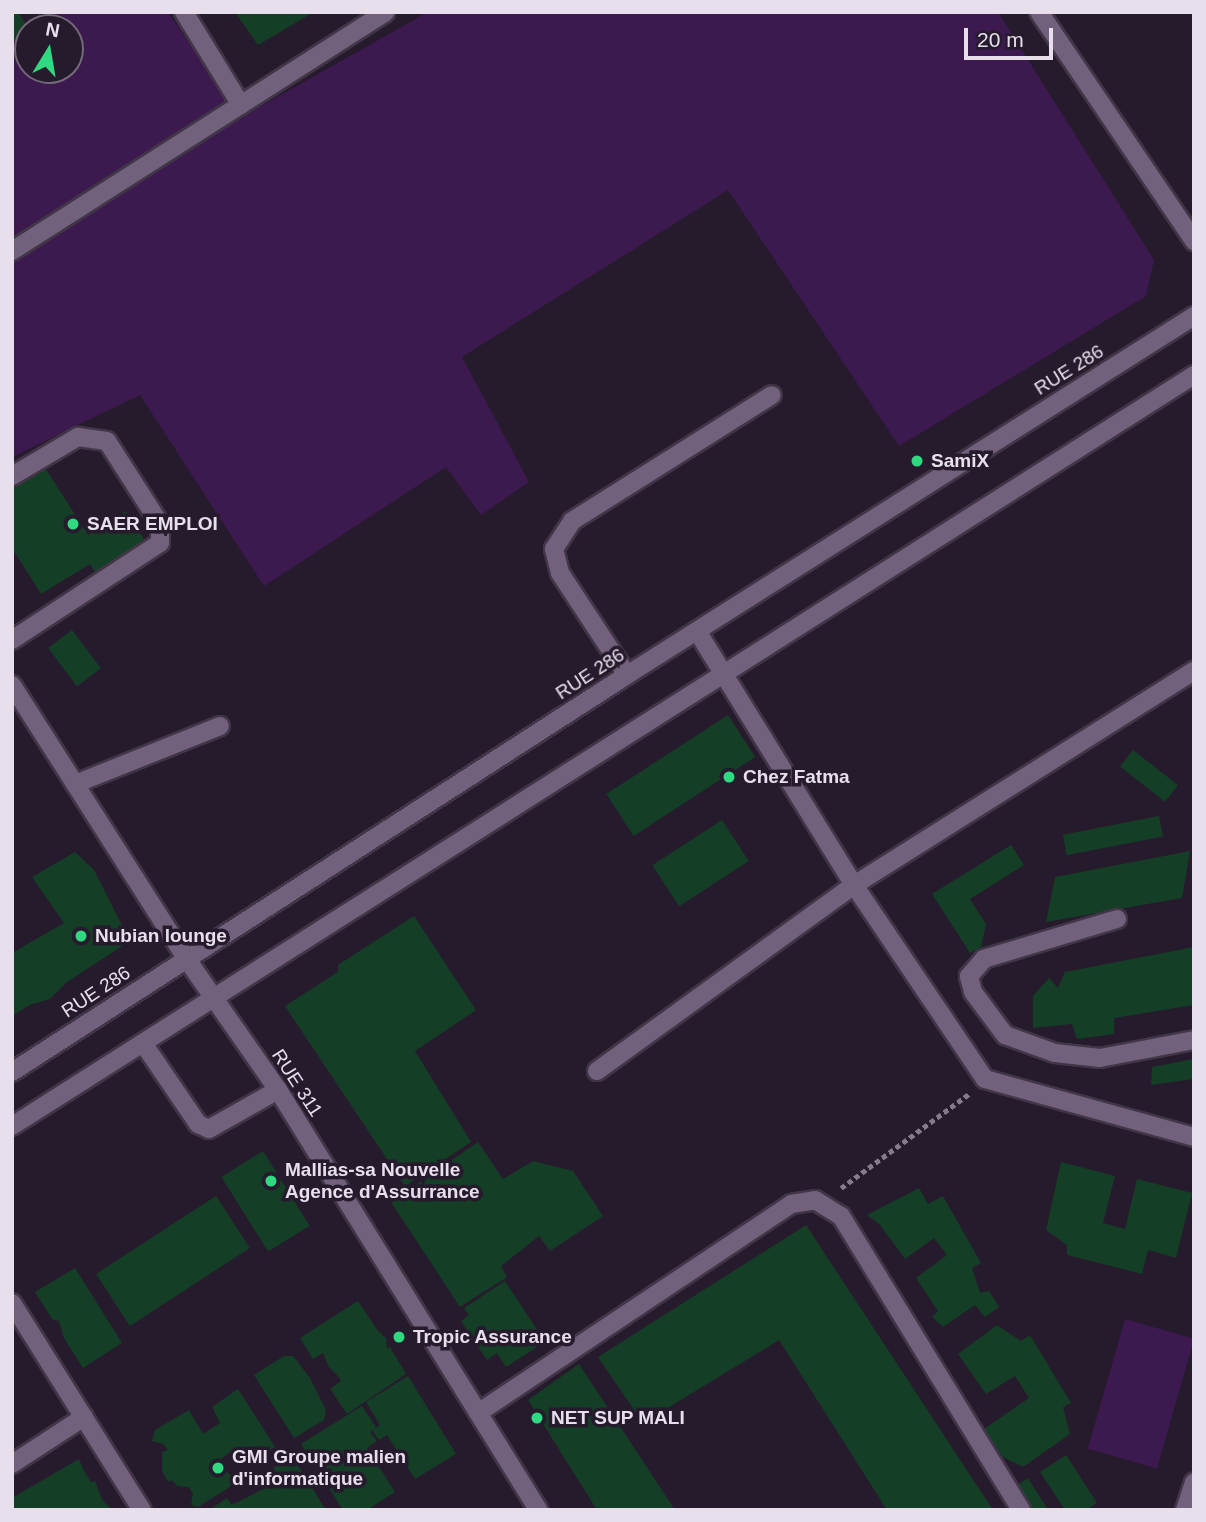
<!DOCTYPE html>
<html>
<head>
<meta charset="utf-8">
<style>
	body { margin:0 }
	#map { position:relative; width:1206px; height:1522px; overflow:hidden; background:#261b2c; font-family:Helvetica,sans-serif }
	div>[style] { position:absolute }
	.green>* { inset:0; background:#3c194e; transform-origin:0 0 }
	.building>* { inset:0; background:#153e26; transform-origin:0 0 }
	.path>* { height:4.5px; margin-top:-2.25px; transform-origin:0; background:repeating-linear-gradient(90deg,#857b8a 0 5px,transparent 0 8.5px) }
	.roads { filter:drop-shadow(2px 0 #413647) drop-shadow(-2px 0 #413647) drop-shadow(0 2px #413647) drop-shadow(0 -2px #413647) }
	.minor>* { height:18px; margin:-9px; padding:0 9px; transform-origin:9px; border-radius:9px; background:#72617d }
	.dots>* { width:19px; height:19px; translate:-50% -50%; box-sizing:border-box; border:4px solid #261b2c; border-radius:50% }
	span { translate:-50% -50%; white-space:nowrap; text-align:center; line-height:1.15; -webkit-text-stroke:7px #261b2c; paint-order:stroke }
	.street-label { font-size:19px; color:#e7dfeb }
	.poi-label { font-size:19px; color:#e7dfeb; font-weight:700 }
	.left { translate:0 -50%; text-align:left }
	.frame { position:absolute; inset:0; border:14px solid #e7dfeb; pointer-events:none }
	.north { position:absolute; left:14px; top:14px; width:70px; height:70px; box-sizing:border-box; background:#261b2c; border:2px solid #736978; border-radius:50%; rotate:11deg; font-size:19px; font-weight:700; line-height:28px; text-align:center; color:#e7dfeb }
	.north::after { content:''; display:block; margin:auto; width:24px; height:32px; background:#31d882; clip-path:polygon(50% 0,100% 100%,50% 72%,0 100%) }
	.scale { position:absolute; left:964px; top:28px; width:89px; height:32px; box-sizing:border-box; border:4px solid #e7dfeb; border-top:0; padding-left:9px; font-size:21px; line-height:24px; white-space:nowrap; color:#e7dfeb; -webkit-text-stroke:5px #261b2c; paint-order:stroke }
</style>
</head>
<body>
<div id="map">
	<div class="green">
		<div style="clip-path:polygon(56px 12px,168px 12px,240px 118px,428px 12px,998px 12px,1154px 260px,1146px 296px,899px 446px,728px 190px,462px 357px,529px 482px,481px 515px,446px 467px,264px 586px,140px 395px,12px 457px,12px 41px,28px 31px,28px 70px,70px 70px,70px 28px,32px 28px)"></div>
		<div style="left:1125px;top:1319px;width:72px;height:135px;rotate:16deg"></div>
	</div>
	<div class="building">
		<div style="clip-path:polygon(12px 12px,18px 12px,28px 28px,28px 32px,12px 42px)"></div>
		<div style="clip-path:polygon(235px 12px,314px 12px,258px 45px)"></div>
		<div style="clip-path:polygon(42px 463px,88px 535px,126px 511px,149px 547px,99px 578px,90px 564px,41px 594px,12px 548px,12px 481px)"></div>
		<div style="left:72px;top:630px;width:48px;height:30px;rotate:53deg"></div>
		<div style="left:728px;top:715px;width:50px;height:145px;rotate:57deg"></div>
		<div style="left:1133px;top:750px;width:57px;height:21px;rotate:38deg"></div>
		<div style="left:1159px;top:816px;width:21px;height:98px;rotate:79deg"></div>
		<div style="left:722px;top:820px;width:49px;height:83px;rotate:57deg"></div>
		<div style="clip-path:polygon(1011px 845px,1024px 865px,970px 899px,986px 924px,981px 947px,970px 953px,932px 894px)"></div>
		<div style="clip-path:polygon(1190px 851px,1182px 898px,1046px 922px,1055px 877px)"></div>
		<div style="clip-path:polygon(75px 852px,94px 870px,130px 941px,67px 982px,50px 999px,30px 1005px,12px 1016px,12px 953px,64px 923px,32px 877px)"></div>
		<div style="clip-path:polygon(414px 916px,476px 1010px,415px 1051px,471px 1142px,405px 1186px,285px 1006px,338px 972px,338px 965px)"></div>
		<div style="clip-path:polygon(1194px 947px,1194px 1005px,1114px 1018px,1114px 1034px,1077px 1039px,1072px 1024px,1033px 1028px,1033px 996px,1049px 978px,1058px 988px,1065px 972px)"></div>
		<div style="clip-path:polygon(1194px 1059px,1194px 1079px,1151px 1085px,1152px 1067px)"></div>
		<div style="clip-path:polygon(478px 1142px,503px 1179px,533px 1161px,573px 1171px,603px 1216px,550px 1251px,539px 1236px,501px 1266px,507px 1277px,460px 1307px,391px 1202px)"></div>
		<div style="left:263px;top:1151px;width:88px;height:49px;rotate:58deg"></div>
		<div style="clip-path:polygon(1061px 1162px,1115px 1176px,1103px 1223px,1125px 1229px,1137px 1179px,1192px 1193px,1176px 1258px,1148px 1250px,1142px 1274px,1067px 1255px,1067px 1245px,1046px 1230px)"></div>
		<div style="clip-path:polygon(919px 1188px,928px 1204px,943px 1196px,981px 1263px,972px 1268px,980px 1293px,989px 1291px,999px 1307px,985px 1317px,975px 1305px,943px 1327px,932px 1317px,938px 1311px,916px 1278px,947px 1255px,934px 1238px,905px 1259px,880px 1225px,867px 1215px)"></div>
		<div style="left:216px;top:1196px;width:62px;height:143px;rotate:57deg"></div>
		<div style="clip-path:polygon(806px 1225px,993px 1510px,887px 1510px,779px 1340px,643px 1423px,598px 1357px)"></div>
		<div style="clip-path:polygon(75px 1268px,122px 1343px,83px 1368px,64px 1338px,59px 1321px,52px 1319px,35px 1292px)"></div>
		<div style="clip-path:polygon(505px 1281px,545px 1342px,506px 1367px,497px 1353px,487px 1360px,461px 1321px,469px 1315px,464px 1308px)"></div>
		<div style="clip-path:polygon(358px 1301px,378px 1331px,386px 1338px,387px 1349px,390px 1347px,406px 1374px,347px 1414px,330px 1389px,341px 1381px,338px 1376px,329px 1367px,323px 1353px,313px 1359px,300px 1338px)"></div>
		<div style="clip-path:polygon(997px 1325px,1021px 1341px,1030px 1335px,1071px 1403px,1063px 1407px,1070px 1434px,1023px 1467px,1003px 1457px,984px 1429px,1029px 1398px,1015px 1376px,986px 1394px,958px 1354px)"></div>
		<div style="clip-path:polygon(284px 1356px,293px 1356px,310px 1378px,326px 1410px,324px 1420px,294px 1438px,254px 1375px)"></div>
		<div style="clip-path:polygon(579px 1364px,675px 1510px,597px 1510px,528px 1400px)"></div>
		<div style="clip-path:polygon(408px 1376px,456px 1454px,415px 1479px,387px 1435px,379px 1440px,372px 1430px,380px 1425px,366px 1402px)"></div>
		<div style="clip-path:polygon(238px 1389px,275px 1447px,246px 1464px,235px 1449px,223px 1457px,220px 1462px,236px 1483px,198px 1507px,191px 1505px,193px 1494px,189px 1487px,177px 1486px,172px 1480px,168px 1482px,162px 1471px,162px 1452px,168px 1450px,163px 1444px,152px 1441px,155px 1430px,189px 1410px,203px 1434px,220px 1423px,212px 1407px)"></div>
		<div style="clip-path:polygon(362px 1406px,376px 1427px,370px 1432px,377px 1441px,367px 1448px,395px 1492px,367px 1510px,343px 1510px,301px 1444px)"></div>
		<div style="clip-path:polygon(1066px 1455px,1097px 1503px,1086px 1510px,1065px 1510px,1040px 1472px)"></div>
		<div style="clip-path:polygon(292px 1456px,326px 1510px,209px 1510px,227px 1498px,232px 1505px,279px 1481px,272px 1469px)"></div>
		<div style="clip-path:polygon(79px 1459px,84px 1471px,91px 1482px,95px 1481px,102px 1500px,112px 1510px,12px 1510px,12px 1498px)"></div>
		<div style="clip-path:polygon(1028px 1478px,1048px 1510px,1030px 1510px,1015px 1486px)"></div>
	</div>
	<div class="path">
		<div style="left:841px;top:1188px;width:159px;rotate:-36.3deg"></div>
	</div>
	<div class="roads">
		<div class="minor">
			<div style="left:184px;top:12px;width:109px;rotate:58.5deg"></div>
			<div style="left:1039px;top:12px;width:277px;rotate:55.9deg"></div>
			<div style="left:12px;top:251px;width:443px;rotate:-32.6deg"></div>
			<div style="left:12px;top:476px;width:77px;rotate:-30.6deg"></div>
			<div style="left:78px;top:437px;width:29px;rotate:8deg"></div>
			<div style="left:107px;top:441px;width:98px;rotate:57.4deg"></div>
			<div style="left:160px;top:524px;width:19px;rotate:90deg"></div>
			<div style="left:160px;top:543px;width:177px;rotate:146.8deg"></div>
			<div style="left:697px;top:631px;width:299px;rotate:58.3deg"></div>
			<div style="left:854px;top:885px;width:234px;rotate:56deg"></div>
			<div style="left:985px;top:1079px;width:217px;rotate:15.5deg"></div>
			<div style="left:627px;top:675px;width:122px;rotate:-123.3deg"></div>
			<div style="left:560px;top:573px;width:25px;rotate:-104deg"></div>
			<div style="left:554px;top:549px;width:33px;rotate:-57deg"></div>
			<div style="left:572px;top:521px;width:236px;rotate:-32.2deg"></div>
			<div style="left:12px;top:685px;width:324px;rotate:57.5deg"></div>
			<div style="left:186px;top:958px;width:161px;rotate:55.1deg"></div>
			<div style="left:278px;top:1090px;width:494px;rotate:58.2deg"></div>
			<div style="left:75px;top:784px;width:156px;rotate:-21.8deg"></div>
			<div style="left:1117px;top:919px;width:139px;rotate:163.3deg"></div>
			<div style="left:984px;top:959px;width:23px;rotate:131deg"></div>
			<div style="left:969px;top:976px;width:16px;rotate:76deg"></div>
			<div style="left:973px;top:992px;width:54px;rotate:53.3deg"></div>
			<div style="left:1005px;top:1035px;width:53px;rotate:19.8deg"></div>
			<div style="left:1055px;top:1053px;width:45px;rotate:6.3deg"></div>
			<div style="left:1100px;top:1058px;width:96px;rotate:-10.8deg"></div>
			<div style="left:143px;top:1043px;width:98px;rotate:55.8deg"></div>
			<div style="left:198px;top:1124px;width:12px;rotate:24deg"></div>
			<div style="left:209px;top:1129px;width:79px;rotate:-29.5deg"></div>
			<div style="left:597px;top:1071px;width:317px;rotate:-35.9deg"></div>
			<div style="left:854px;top:885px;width:402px;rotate:-32.2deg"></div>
			<div style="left:12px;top:1072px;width:732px;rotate:-32.84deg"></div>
			<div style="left:627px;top:675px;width:671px;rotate:-32.34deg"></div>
			<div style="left:12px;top:1126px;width:1400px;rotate:-32.43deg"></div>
			<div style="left:12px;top:1303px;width:244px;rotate:57.9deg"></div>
			<div style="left:478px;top:1413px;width:376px;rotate:-33.7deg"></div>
			<div style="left:791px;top:1204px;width:24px;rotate:-9deg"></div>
			<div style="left:815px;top:1200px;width:31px;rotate:32deg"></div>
			<div style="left:841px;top:1216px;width:345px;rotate:58.5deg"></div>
			<div style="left:12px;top:1464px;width:86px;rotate:-33.1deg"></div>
			<div style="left:1185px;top:1510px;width:29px;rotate:-72deg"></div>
		</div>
	</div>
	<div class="dots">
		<div style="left:917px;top:461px;background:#31d882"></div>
		<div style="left:73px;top:524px;background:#31d882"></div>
		<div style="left:729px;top:777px;background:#31d882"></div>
		<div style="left:81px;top:936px;background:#31d882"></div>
		<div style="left:271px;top:1181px;background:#31d882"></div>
		<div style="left:399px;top:1337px;background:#31d882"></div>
		<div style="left:537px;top:1418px;background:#31d882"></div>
		<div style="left:218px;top:1468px;background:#31d882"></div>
	</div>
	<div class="street-label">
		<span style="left:1069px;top:370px;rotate:-32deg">RUE 286</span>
		<span style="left:590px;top:674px;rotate:-33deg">RUE 286</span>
		<span style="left:96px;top:992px;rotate:-33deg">RUE 286</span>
		<span style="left:297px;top:1083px;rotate:57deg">RUE 311</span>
	</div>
	<div class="poi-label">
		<span class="left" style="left:931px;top:461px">SamiX</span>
		<span class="left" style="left:87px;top:524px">SAER EMPLOI</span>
		<span class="left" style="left:743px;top:777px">Chez Fatma</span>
		<span class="left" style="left:95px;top:936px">Nubian lounge</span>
		<span class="left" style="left:285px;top:1181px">Mallias-sa Nouvelle<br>Agence d'Assurrance</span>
		<span class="left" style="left:413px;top:1337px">Tropic Assurance</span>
		<span class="left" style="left:551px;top:1418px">NET SUP MALI</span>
		<span class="left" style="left:232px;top:1468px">GMI Groupe malien<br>d'informatique</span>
	</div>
	<div class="frame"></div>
	<div class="north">N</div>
	<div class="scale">20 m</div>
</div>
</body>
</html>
